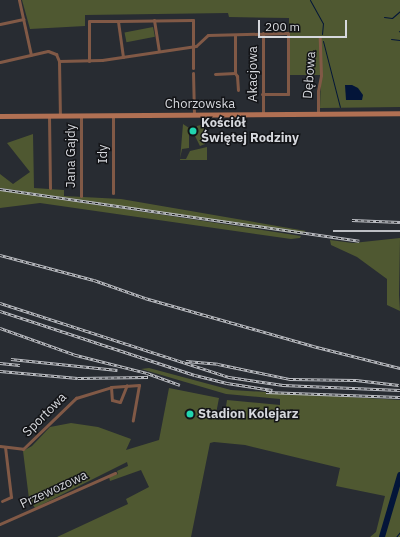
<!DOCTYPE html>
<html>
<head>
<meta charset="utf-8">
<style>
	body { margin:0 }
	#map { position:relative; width:400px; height:537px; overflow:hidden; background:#282c32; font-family:"IBM Plex Sans",sans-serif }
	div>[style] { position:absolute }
	.green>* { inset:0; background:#4f5831; transform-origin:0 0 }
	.water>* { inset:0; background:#031539 }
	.stream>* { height:1px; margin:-0.5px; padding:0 0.5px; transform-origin:0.5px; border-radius:0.5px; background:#031539 }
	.river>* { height:5.5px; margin:-2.75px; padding:0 2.75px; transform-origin:2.75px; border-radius:2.75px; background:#031539 }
	.street>* { height:3px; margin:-1.5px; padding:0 1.5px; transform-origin:1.5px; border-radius:1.5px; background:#815946 }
	.secondary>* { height:4.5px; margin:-2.25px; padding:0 2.25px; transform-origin:2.25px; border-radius:2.25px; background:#b07053 }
	.rail>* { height:2.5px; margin-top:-1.25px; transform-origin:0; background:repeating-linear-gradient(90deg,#131417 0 3px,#bdbfc4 0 6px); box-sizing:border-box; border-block:1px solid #bdbfc4 }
	.dots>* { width:11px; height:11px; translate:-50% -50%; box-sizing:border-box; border:2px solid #131417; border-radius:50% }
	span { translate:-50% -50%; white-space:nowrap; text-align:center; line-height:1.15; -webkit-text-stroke:3px #131417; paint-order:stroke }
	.street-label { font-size:13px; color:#d6d8dd }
	.poi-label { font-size:13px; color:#d6d8dd; font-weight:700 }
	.left { translate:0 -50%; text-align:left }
	.scale { position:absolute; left:258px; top:20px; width:89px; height:18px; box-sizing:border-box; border:2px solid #d6d8dd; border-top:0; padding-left:5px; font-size:12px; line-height:14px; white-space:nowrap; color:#d6d8dd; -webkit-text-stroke:3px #131417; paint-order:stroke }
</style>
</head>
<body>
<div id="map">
	<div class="green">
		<div style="clip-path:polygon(22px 0,400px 0,400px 107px,320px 108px,321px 75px,288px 75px,289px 18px,229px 17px,228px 13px,85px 15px,85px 26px,30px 29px)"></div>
		<div style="left:153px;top:27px;width:10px;height:29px;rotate:79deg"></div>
		<div style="clip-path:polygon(183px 124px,189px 128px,189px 148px,182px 149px,180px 159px,186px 159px,190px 151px,207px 147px,207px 160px,180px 160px)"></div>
		<div style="clip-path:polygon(204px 124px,205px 144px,200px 146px,195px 136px,197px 126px)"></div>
		<div style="clip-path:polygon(33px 134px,34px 188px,64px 190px,64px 196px,121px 199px,306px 231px,301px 234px,0 188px,0 174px,13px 184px,30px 172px,7px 143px)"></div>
		<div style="clip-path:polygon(0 190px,301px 236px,300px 238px,291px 239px,40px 203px,0 208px)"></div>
		<div style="clip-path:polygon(400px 238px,399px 295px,400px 311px,387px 305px,387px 279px,357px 257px,331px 245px,330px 240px,353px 243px)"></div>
		<div style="clip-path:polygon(149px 368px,231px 390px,400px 400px,400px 537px,370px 537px,376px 532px,385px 496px,336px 486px,340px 468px,245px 445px,214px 442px,210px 443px,191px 537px,57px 537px,128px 504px,126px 499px,149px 487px,141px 470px,110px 481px,109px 477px,118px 474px,117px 471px,128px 466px,127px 462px,35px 508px,29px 499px,23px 451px,32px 446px,50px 427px,71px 423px,98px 427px,131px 439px,126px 450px,159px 440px,169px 388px,219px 398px,215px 419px,224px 420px,227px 400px,280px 405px,280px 399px,226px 394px,141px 369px)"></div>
	</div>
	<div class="water">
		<div style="clip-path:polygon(345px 85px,352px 85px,358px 88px,363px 95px,362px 100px,346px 100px)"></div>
	</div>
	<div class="stream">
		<div style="left:310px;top:0;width:26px;rotate:61deg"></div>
		<div style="left:323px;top:23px;width:11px;rotate:95deg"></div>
		<div style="left:384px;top:17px;width:8px;rotate:7deg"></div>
		<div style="left:392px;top:18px;width:11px;rotate:-41deg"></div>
		<div style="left:399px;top:31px;width:1px;rotate:45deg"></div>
		<div style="left:391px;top:39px;width:9px;rotate:6deg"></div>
		<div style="left:323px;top:41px;width:68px;rotate:75.6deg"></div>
		<div style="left:396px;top:537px;width:6px;rotate:-51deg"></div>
	</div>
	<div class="river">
		<div style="left:382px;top:537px;width:64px;rotate:-73.6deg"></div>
	</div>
	<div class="street">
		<div style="left:19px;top:0;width:56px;rotate:77.7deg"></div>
		<div style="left:154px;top:20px;width:31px;rotate:81deg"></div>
		<div style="left:0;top:24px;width:24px;rotate:-12deg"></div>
		<div style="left:263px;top:33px;width:81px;rotate:90deg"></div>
		<div style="left:235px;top:35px;width:38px;rotate:90deg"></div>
		<div style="left:235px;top:73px;width:4px;rotate:56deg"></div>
		<div style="left:237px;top:76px;width:14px;rotate:86deg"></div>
		<div style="left:123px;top:57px;width:36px;rotate:-98deg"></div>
		<div style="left:118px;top:21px;width:75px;rotate:-0.8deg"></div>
		<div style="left:193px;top:20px;width:48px;rotate:90deg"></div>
		<div style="left:59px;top:61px;width:55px;rotate:89deg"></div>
		<div style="left:89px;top:61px;width:40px;rotate:-90deg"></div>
		<div style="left:89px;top:21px;width:29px"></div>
		<div style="left:0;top:62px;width:49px;rotate:-12.9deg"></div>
		<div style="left:48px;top:51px;width:9px;rotate:21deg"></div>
		<div style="left:56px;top:54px;width:8px;rotate:67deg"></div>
		<div style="left:59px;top:61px;width:43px;rotate:-1.3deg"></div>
		<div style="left:102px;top:60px;width:95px;rotate:-8.5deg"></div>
		<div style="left:196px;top:46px;width:16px;rotate:-43deg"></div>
		<div style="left:208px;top:35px;width:80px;rotate:-1.4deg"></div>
		<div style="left:288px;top:33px;width:61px;rotate:90deg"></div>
		<div style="left:288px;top:94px;width:26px;rotate:180deg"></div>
		<div style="left:193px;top:73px;width:41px;rotate:88.6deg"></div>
		<div style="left:215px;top:74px;width:20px;rotate:-3deg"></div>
		<div style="left:318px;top:113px;width:22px;rotate:-90deg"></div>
		<div style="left:318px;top:91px;width:16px;rotate:-79deg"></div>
		<div style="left:321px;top:75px;width:37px;rotate:-92deg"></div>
		<div style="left:49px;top:116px;width:72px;rotate:89.2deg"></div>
		<div style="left:113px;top:193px;width:78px;rotate:-90deg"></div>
		<div style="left:81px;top:196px;width:81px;rotate:-90deg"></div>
		<div style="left:111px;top:387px;width:13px;rotate:86deg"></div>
		<div style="left:112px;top:400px;width:8px;rotate:14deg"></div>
		<div style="left:120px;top:402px;width:18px;rotate:-68deg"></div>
		<div style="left:0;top:446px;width:23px;rotate:7deg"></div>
		<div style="left:23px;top:449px;width:74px;rotate:-43.9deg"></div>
		<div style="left:76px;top:398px;width:37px;rotate:-17deg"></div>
		<div style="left:111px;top:387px;width:28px;rotate:-4deg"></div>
		<div style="left:139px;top:385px;width:36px;rotate:100deg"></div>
		<div style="left:2px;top:501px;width:10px;rotate:-24deg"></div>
		<div style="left:11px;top:497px;width:50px;rotate:-96.8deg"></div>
		<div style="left:0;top:524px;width:126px;rotate:-23.9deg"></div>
	</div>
	<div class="secondary">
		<div style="left:0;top:116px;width:400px;rotate:-0.4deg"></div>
	</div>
	<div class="rail">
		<div style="left:0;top:189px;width:363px;rotate:8.2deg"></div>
		<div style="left:352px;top:220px;width:48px;rotate:2.4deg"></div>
		<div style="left:333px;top:231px;width:67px"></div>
		<div style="left:0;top:255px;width:97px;rotate:14.9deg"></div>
		<div style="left:94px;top:280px;width:54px;rotate:19.4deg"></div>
		<div style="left:145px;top:298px;width:175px;rotate:15.9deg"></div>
		<div style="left:313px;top:346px;width:90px;rotate:14.2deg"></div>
		<div style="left:0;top:303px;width:241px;rotate:17.9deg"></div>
		<div style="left:229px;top:377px;width:55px;rotate:8.4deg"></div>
		<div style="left:283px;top:385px;width:117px;rotate:2.4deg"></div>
		<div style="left:0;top:311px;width:205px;rotate:18.2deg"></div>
		<div style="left:195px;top:375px;width:33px;rotate:14deg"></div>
		<div style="left:227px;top:383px;width:46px;rotate:8.8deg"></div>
		<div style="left:0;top:328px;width:81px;rotate:19.6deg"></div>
		<div style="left:76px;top:355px;width:73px;rotate:14.2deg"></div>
		<div style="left:147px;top:373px;width:35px;rotate:20deg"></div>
		<div style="left:11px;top:359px;width:107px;rotate:5.9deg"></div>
		<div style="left:186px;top:361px;width:32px;rotate:5deg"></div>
		<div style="left:218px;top:364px;width:74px;rotate:11.8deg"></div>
		<div style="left:290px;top:379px;width:66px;rotate:0.9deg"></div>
		<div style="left:356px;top:380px;width:43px;rotate:6.6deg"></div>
		<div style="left:0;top:363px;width:20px;rotate:6deg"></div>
		<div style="left:0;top:371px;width:78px;rotate:5.1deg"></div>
		<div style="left:78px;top:378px;width:70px;rotate:-0.8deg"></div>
		<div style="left:266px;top:392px;width:134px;rotate:2.1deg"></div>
	</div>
	<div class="dots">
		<div style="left:193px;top:131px;background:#21d5af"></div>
		<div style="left:190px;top:414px;background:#21d5af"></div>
	</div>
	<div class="street-label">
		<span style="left:253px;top:74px;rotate:-90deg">Akacjowa</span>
		<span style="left:310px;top:75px;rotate:-86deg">Dębowa</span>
		<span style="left:200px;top:104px">Chorzowska</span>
		<span style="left:103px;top:154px;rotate:-90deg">Idy</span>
		<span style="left:71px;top:156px;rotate:-90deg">Jana Gajdy</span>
		<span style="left:45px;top:415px;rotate:-45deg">Sportowa</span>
		<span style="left:54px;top:490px;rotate:-25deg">Przewozowa</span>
	</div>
	<div class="poi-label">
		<span class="left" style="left:201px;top:131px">Kościół<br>Świętej Rodziny</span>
		<span class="left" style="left:198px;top:414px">Stadion Kolejarz</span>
	</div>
	<div class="scale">200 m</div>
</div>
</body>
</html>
